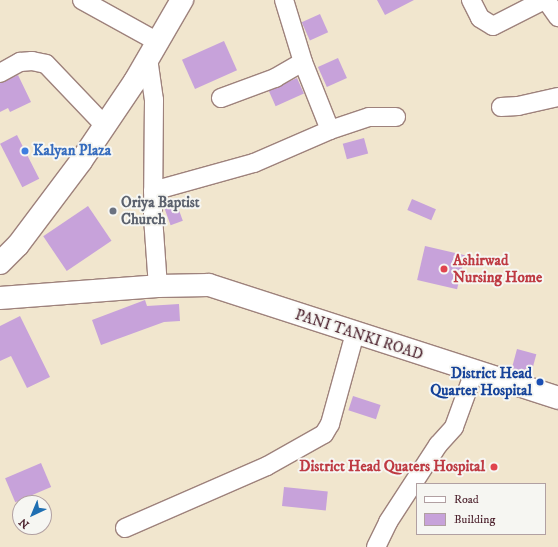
<!DOCTYPE html>
<html>
<head>
<meta charset="utf-8">
<style>
	body { margin:0 }
	#map { position:relative; width:558px; height:547px; overflow:hidden; background:#f1e6ce; font-family:"IM FELL DW Pica",serif }
	div>[style] { position:absolute }
	.building>* { inset:0; background:#c7a2da; transform-origin:0 0 }
	.roads { filter:drop-shadow(1px 0 #9e827c) drop-shadow(-1px 0 #9e827c) drop-shadow(0 1px #9e827c) drop-shadow(0 -1px #9e827c) }
	.street>* { height:18px; margin:-9px; padding:0 9px; transform-origin:9px; border-radius:9px; background:#fff }
	.secondary>* { height:22px; margin:-11px; padding:0 11px; transform-origin:11px; border-radius:11px; background:#fff }
	.primary>* { height:22px; margin:-11px; padding:0 11px; transform-origin:11px; border-radius:11px; background:#fff }
	.dots>* { width:11px; height:11px; translate:-50% -50%; box-sizing:border-box; border:2px solid #f6f6f2; border-radius:50% }
	span { translate:-50% -50%; white-space:nowrap; text-align:center; line-height:1.15; -webkit-text-stroke:4px #f6f6f2; paint-order:stroke }
	.shop-label { font-size:15px; color:#366cbe; font-weight:700 }
	.left { translate:0 -50%; text-align:left }
	.worship-label { font-size:15px; color:#5b616d; font-weight:700 }
	.health-label { font-size:15px; color:#be3a42; font-weight:700 }
	.right { translate:-100% -50%; text-align:right }
	.street-label { font-size:15px; color:#4a1f2b }
	.transit-label { font-size:15px; color:#164399; font-weight:700 }
	.legend { position:absolute; left:416px; top:483px; width:130px; height:52px; box-sizing:border-box; background:#f6f6f2; border:1px solid #b1a0a2; margin:0; padding:5px 7px; list-style:none; font-size:12px; color:#4a1f2b }
	.legend li { display:flex; align-items:center; gap:8px; height:20px }
	.legend b { width:20px; border:1px solid #b1a0a2 }
	.north { position:absolute; left:12px; top:495px; width:40px; height:40px; box-sizing:border-box; background:#f6f6f2; border:1px solid #b1a0a2; border-radius:50%; rotate:224deg; font-size:11px; font-weight:700; line-height:16px; text-align:center; color:#4a1f2b }
	.north::after { content:''; display:block; margin:auto; width:14px; height:18px; background:#1f6fb2; clip-path:polygon(50% 0,100% 100%,50% 72%,0 100%) }
</style>
</head>
<body>
<div id="map">
	<div class="building">
		<div style="clip-path:polygon(377px 0,414px 0,385px 15px)"></div>
		<div style="left:320px;top:14px;width:20px;height:20px;rotate:66deg"></div>
		<div style="left:224px;top:41px;width:32px;height:46px;rotate:66deg"></div>
		<div style="left:338px;top:58px;width:22px;height:22px;rotate:66deg"></div>
		<div style="clip-path:polygon(18px 75px,31px 102px,10px 112px,8px 108px,0 112px,0 83px)"></div>
		<div style="left:297px;top:78px;width:17px;height:31px;rotate:66deg"></div>
		<div style="left:17px;top:135px;width:49px;height:19px;rotate:63deg"></div>
		<div style="left:364px;top:138px;width:16px;height:22px;rotate:75deg"></div>
		<div style="left:412px;top:199px;width:26px;height:12px;rotate:23deg"></div>
		<div style="left:176px;top:202px;width:20px;height:13px;rotate:70deg"></div>
		<div style="left:88px;top:206px;width:42px;height:54px;rotate:56deg"></div>
		<div style="left:425px;top:246px;width:41px;height:35px;rotate:13deg"></div>
		<div style="clip-path:polygon(145px 300px,147px 306px,179px 304px,180px 321px,164px 322px,101px 345px,92px 320px)"></div>
		<div style="clip-path:polygon(20px 316px,50px 377px,27px 388px,11px 356px,0 361px,0 326px)"></div>
		<div style="left:517px;top:349px;width:20px;height:22px;rotate:15deg"></div>
		<div style="left:353px;top:396px;width:29px;height:15px;rotate:18deg"></div>
		<div style="left:41px;top:463px;width:26px;height:39px;rotate:67deg"></div>
		<div style="left:284px;top:487px;width:44px;height:19px;rotate:6deg"></div>
	</div>
	<div class="roads">
		<div class="street">
			<div style="left:82px;top:0;width:87px;rotate:28.9deg"></div>
			<div style="left:471px;top:0;width:20px;rotate:63deg"></div>
			<div style="left:480px;top:18px;width:15px;rotate:32deg"></div>
			<div style="left:493px;top:26px;width:57px;rotate:-27deg"></div>
			<div style="left:546px;top:0;width:21px;rotate:55deg"></div>
			<div style="left:148px;top:58px;width:42px;rotate:81.9deg"></div>
			<div style="left:154px;top:100px;width:117px;rotate:90.5deg"></div>
			<div style="left:153px;top:217px;width:69px;rotate:85.9deg"></div>
			<div style="left:0;top:73px;width:23px;rotate:-29deg"></div>
			<div style="left:20px;top:62px;width:12px;rotate:-5deg"></div>
			<div style="left:32px;top:61px;width:14px;rotate:12deg"></div>
			<div style="left:46px;top:64px;width:84px;rotate:46.4deg"></div>
			<div style="left:221px;top:98px;width:58px;rotate:-20.3deg"></div>
			<div style="left:275px;top:78px;width:32px;rotate:-30deg"></div>
			<div style="left:501px;top:107px;width:17px;rotate:-3deg"></div>
			<div style="left:518px;top:106px;width:41px;rotate:-12.7deg"></div>
			<div style="left:330px;top:130px;width:41px;rotate:-18.4deg"></div>
			<div style="left:369px;top:117px;width:27px"></div>
			<div style="left:153px;top:191px;width:105px;rotate:-15.5deg"></div>
			<div style="left:254px;top:163px;width:83px;rotate:-23.5deg"></div>
			<div style="left:330px;top:130px;width:73px;rotate:-111.7deg"></div>
			<div style="left:303px;top:62px;width:65px;rotate:-107deg"></div>
			<div style="left:125px;top:528px;width:155px;rotate:-23.6deg"></div>
			<div style="left:267px;top:466px;width:65px;rotate:-29.3deg"></div>
			<div style="left:324px;top:434px;width:12px;rotate:-59deg"></div>
			<div style="left:330px;top:424px;width:94px;rotate:-74.6deg"></div>
			<div style="left:376px;top:547px;width:28px;rotate:-64deg"></div>
			<div style="left:388px;top:522px;width:92px;rotate:-57deg"></div>
			<div style="left:438px;top:445px;width:24px;rotate:-48deg"></div>
			<div style="left:454px;top:427px;width:59px;rotate:-70deg"></div>
		</div>
		<div class="secondary">
			<div style="left:0;top:298px;width:158px;rotate:-4.3deg"></div>
			<div style="left:158px;top:286px;width:51px;rotate:-1.1deg"></div>
			<div style="left:209px;top:285px;width:367px;rotate:17.9deg"></div>
		</div>
		<div class="primary">
			<div style="left:0;top:263px;width:25px;rotate:-45deg"></div>
			<div style="left:18px;top:245px;width:105px;rotate:-53.1deg"></div>
			<div style="left:81px;top:161px;width:97px;rotate:-56deg"></div>
			<div style="left:135px;top:81px;width:94px;rotate:-59.9deg"></div>
		</div>
	</div>
	<div class="dots">
		<div style="left:25px;top:151px;background:#3f7fe0"></div>
		<div style="left:113px;top:211px;background:#6b7280"></div>
		<div style="left:444px;top:269px;background:#e0444e"></div>
		<div style="left:540px;top:382px;background:#1a4fb4"></div>
		<div style="left:494px;top:467px;background:#e0444e"></div>
	</div>
	<div class="shop-label">
		<span class="left" style="left:33px;top:151px">Kalyan Plaza</span>
	</div>
	<div class="worship-label">
		<span class="left" style="left:121px;top:211px">Oriya Baptist<br>Church</span>
	</div>
	<div class="health-label">
		<span class="left" style="left:453px;top:269px">Ashirwad<br>Nursing Home</span>
		<span class="right" style="left:485px;top:467px">District Head Quaters Hospital</span>
	</div>
	<div class="street-label">
		<span style="left:359px;top:335px;rotate:18deg">PANI TANKI ROAD</span>
	</div>
	<div class="transit-label">
		<span class="right" style="left:532px;top:382px">District Head<br>Quarter Hospital</span>
	</div>
	<ul class="legend">
	<li><b style="height:5px;background:#fff"></b>Road</li>
	<li><b style="height:11px;background:#c7a2da"></b>Building</li>
	</ul>
	<div class="north">N</div>
</div>
</body>
</html>
